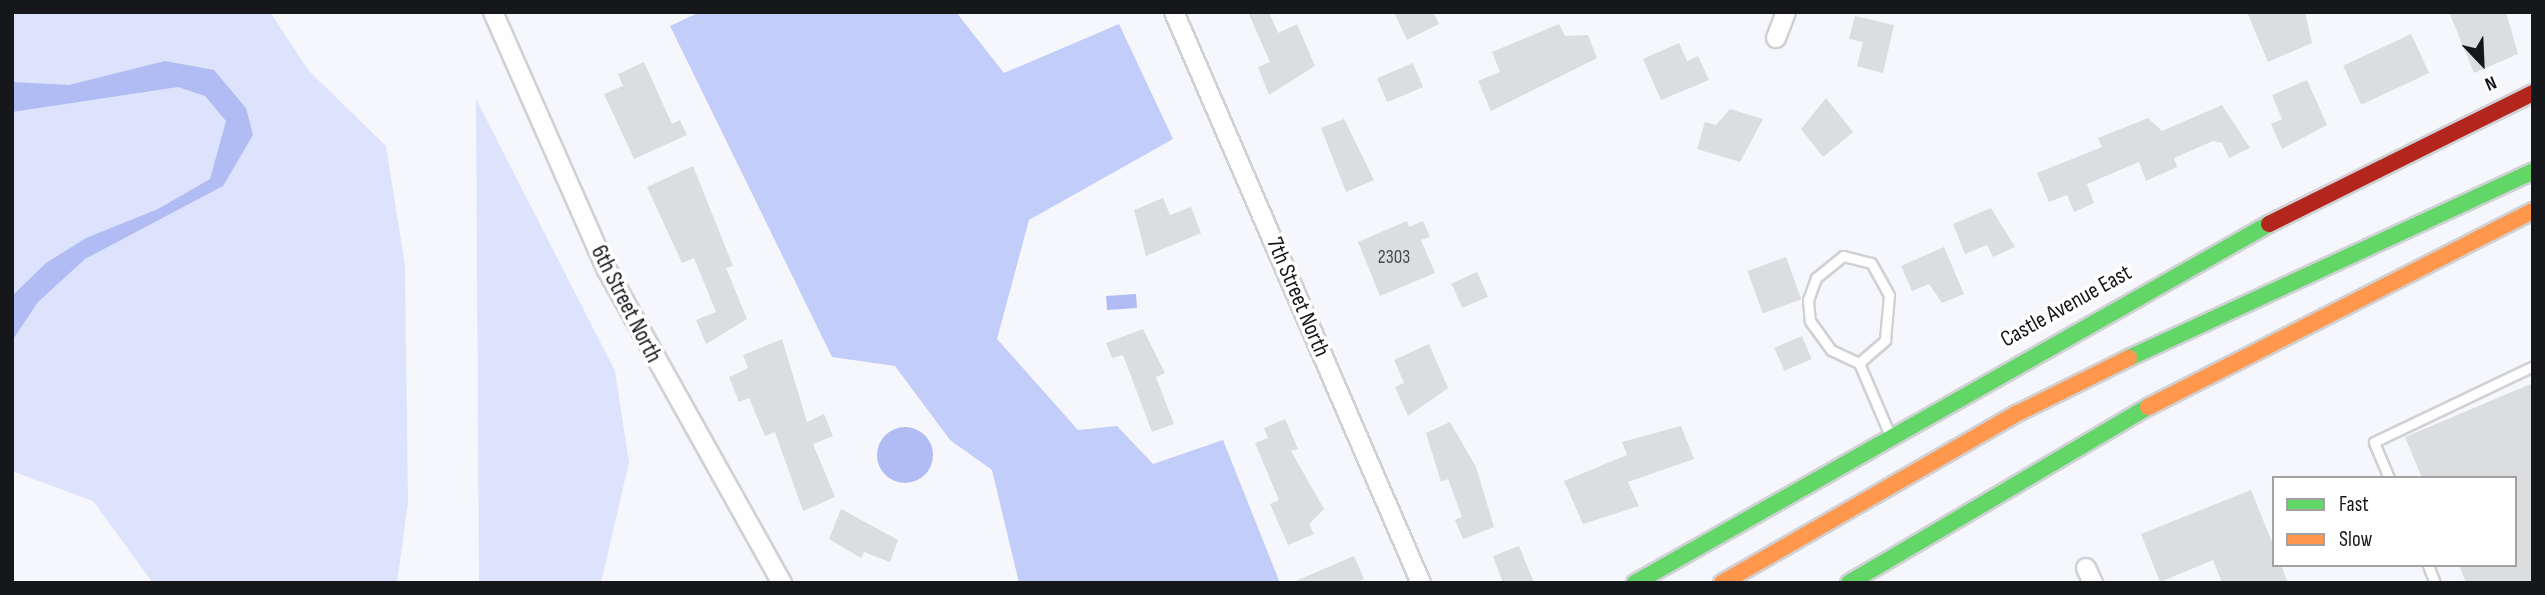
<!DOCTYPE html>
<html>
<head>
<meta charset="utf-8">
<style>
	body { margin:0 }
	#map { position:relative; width:2545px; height:595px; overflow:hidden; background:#f6f7fc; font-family:"Sofia Sans Condensed",sans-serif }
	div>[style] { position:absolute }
	.green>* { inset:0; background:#dde3fc }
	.forest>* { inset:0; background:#c3cdf9 }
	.water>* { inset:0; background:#b0bcf3; transform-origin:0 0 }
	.round { border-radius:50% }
	.building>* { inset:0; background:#dbddde; transform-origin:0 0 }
	.roads { filter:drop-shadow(2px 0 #d0d1d5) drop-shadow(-2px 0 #d0d1d5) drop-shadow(0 2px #d0d1d5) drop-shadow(0 -2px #d0d1d5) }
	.lane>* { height:9px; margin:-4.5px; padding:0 4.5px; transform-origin:4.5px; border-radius:4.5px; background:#fefeff }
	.street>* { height:18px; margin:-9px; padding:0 9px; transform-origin:9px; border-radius:9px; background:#fefeff }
	.fast>* { height:16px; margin:-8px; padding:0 8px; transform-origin:8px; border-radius:8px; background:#63d668 }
	.slow>* { height:16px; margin:-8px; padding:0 8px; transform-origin:8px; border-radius:8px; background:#ff974d }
	.jam>* { height:16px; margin:-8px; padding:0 8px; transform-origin:8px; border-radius:8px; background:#b3261e }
	span { translate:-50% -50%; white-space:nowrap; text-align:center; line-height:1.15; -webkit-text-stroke:7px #fff; paint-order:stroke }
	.number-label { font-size:19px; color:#47484c }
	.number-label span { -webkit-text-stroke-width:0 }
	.street-label { font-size:23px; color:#16171b }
	.frame { position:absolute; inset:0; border:14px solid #16171b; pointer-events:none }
	.legend { position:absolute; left:2272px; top:476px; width:245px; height:91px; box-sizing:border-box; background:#fff; border:2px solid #a2a2a4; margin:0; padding:9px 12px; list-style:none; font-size:21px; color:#16171b }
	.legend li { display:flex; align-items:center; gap:14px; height:35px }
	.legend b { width:35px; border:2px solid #a2a2a4 }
	.north { position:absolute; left:2447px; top:28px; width:70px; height:70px; -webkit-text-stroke:5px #fff; paint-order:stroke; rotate:157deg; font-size:19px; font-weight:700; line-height:28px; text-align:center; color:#16171b }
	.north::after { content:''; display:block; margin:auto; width:24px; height:32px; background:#16171b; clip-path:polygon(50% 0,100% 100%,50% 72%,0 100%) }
</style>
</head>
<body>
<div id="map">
	<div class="green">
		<div style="clip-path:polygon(12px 12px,270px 12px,309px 71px,386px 146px,405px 266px,408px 502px,397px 583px,153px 583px,93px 501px,12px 471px)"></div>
		<div style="clip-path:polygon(476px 99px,615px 371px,629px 462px,601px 583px,479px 583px)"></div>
	</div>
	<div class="forest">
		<div style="clip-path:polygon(700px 12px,956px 12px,1004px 73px,1119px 24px,1173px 139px,1029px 220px,997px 339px,1078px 430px,1117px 426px,1153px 464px,1223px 440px,1280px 583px,1019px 583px,992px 470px,950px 440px,895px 366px,832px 357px,670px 26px)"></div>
	</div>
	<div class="water">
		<div style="clip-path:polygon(165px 61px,214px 70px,246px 108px,253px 135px,223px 186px,85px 259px,38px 302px,12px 341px,12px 296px,46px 263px,86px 238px,158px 209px,210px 179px,226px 121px,205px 96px,178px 87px,12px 112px,12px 82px,69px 85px)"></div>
		<div style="left:1136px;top:294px;width:14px;height:30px;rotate:86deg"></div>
		<div class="round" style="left:877px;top:427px;width:56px;height:56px"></div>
	</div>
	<div class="building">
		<div style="clip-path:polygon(1248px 12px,1269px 12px,1278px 33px,1297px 24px,1315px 66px,1269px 95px,1258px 67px,1270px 62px)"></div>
		<div style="clip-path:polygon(1394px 12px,1433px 12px,1439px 24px,1407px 40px)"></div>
		<div style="clip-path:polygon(2247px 12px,2305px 12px,2312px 43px,2268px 62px)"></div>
		<div style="clip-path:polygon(2449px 12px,2506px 12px,2518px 54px,2474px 73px)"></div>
		<div style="clip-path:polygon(1855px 16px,1894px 25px,1883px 73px,1857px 66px,1863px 42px,1849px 39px)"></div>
		<div style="clip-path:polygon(1559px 24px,1565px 36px,1588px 35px,1597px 58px,1491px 111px,1478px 81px,1500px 72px,1492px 52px)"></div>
		<div style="left:2411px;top:34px;width:43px;height:75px;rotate:65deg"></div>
		<div style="clip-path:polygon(1679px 43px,1687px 61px,1698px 56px,1709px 80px,1661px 100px,1643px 59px)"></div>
		<div style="clip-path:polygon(644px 62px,672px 124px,680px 120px,687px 135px,634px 159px,604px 94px,623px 86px,618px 74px)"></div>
		<div style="left:1413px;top:63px;width:26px;height:39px;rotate:67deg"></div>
		<div style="clip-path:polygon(2307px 80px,2327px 125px,2282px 149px,2271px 124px,2282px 119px,2272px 95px)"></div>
		<div style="clip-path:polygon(1826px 98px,1853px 132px,1823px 157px,1801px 129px)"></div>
		<div style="clip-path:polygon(2222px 105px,2250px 148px,2229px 158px,2222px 143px,2213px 141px,2174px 158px,2177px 167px,2146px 181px,2139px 162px,2087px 184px,2094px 203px,2074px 212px,2067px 195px,2049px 202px,2037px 173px,2102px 147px,2098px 138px,2148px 118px,2162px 131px)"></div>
		<div style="clip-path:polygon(1730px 109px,1763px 119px,1740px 162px,1697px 149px,1705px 122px,1716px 125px)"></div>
		<div style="clip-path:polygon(1344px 119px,1374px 180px,1346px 192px,1321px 128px)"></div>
		<div style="clip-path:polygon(693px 166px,733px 266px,726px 268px,747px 319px,706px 344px,696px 320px,716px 312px,694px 258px,682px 263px,647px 187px)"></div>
		<div style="clip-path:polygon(1163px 198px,1170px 215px,1191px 207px,1201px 233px,1146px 256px,1134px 210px)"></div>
		<div style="clip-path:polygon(1991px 208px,2015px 247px,1993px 257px,1987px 245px,1965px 254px,1953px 224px)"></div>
		<div style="clip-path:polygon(1407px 221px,1409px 227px,1423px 221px,1430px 237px,1421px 240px,1435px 273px,1380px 296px,1358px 242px)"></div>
		<div style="clip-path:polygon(1944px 247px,1964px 294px,1942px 303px,1929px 284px,1912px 291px,1901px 266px)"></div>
		<div style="left:1786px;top:257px;width:45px;height:41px;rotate:70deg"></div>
		<div style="left:1477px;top:272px;width:27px;height:28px;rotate:66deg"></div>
		<div style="clip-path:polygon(1143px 329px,1165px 373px,1156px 377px,1174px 424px,1152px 432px,1123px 355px,1112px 358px,1106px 343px)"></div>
		<div style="left:1802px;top:336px;width:25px;height:30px;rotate:67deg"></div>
		<div style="clip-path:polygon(782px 339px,807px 422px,824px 414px,833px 436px,813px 444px,835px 497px,803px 511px,775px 432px,765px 436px,749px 398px,739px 402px,729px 377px,748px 368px,743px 355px)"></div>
		<div style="clip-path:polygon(1429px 344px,1448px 388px,1408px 416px,1395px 387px,1404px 383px,1394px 360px)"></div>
		<div style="clip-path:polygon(2533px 383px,2533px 583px,2466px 583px,2459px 565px,2515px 565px,2515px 478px,2422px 478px,2405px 437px)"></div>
		<div style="clip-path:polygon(1285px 419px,1298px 449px,1291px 451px,1324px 509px,1309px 524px,1314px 534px,1288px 545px,1270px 504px,1279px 500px,1255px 443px,1268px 438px,1264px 428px)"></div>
		<div style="clip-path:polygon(1450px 422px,1476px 467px,1494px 527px,1463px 539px,1455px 520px,1462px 517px,1448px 479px,1441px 482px,1426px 433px)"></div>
		<div style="clip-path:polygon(1681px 426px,1694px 459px,1628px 482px,1639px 506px,1583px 524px,1564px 481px,1627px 455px,1622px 442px)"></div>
		<div style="clip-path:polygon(2251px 490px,2274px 547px,2274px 565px,2281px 565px,2288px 583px,2222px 583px,2213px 560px,2160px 582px,2141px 534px)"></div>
		<div style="clip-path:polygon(841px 509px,898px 540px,890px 562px,864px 552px,861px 558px,829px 539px)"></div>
		<div style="clip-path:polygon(1519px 546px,1534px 583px,1503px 583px,1493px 556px)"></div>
		<div style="clip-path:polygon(1354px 556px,1364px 579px,1354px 583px,1291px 583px)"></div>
	</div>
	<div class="roads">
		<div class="lane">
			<div style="left:1859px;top:363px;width:35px;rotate:-41deg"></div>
			<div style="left:1885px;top:340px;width:45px;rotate:-84.9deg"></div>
			<div style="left:1889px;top:295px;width:37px;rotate:-119deg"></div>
			<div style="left:1871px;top:263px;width:29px;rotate:-166deg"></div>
			<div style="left:1843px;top:256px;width:35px;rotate:141deg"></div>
			<div style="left:1816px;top:278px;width:23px;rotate:110deg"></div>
			<div style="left:1808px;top:300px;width:21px;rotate:85deg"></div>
			<div style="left:1810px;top:321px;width:36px;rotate:54deg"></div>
			<div style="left:1831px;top:350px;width:31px;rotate:25deg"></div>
			<div style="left:1859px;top:363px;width:76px;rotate:66.8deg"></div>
			<div style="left:2389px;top:478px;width:39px;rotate:-113deg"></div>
			<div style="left:2374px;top:442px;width:176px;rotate:-25.5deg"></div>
			<div style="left:2428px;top:565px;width:19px;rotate:69deg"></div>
		</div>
		<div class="street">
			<div style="left:493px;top:12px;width:282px;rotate:66.2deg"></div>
			<div style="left:607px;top:270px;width:359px;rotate:60.8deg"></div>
			<div style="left:1174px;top:12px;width:622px;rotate:66.61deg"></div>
			<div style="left:1776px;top:38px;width:28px;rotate:-69deg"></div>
			<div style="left:2086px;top:568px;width:17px;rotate:65deg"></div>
		</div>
		<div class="fast">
			<div style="left:2129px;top:358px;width:445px;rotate:-24.8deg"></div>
			<div style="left:1635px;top:583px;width:729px;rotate:-29.52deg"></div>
			<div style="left:1849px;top:583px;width:347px;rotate:-30.5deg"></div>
		</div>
		<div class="slow">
			<div style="left:2148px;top:407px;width:432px;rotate:-27deg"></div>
			<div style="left:1722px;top:583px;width:341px;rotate:-29.9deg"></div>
			<div style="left:2018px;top:413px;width:124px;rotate:-26.4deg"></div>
		</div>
		<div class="jam">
			<div style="left:2269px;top:224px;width:295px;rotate:-26.4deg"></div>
		</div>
	</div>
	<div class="number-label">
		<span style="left:1394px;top:258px">2303</span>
	</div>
	<div class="street-label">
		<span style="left:1298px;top:297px;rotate:67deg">7th Street North</span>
		<span style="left:626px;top:304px;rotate:63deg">6th Street North</span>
		<span style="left:2066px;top:306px;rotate:-29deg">Castle Avenue East</span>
	</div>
	<div class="frame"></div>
	<ul class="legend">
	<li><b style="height:9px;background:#63d668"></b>Fast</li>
	<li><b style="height:9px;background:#ff974d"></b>Slow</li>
	</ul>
	<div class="north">N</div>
</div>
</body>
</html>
